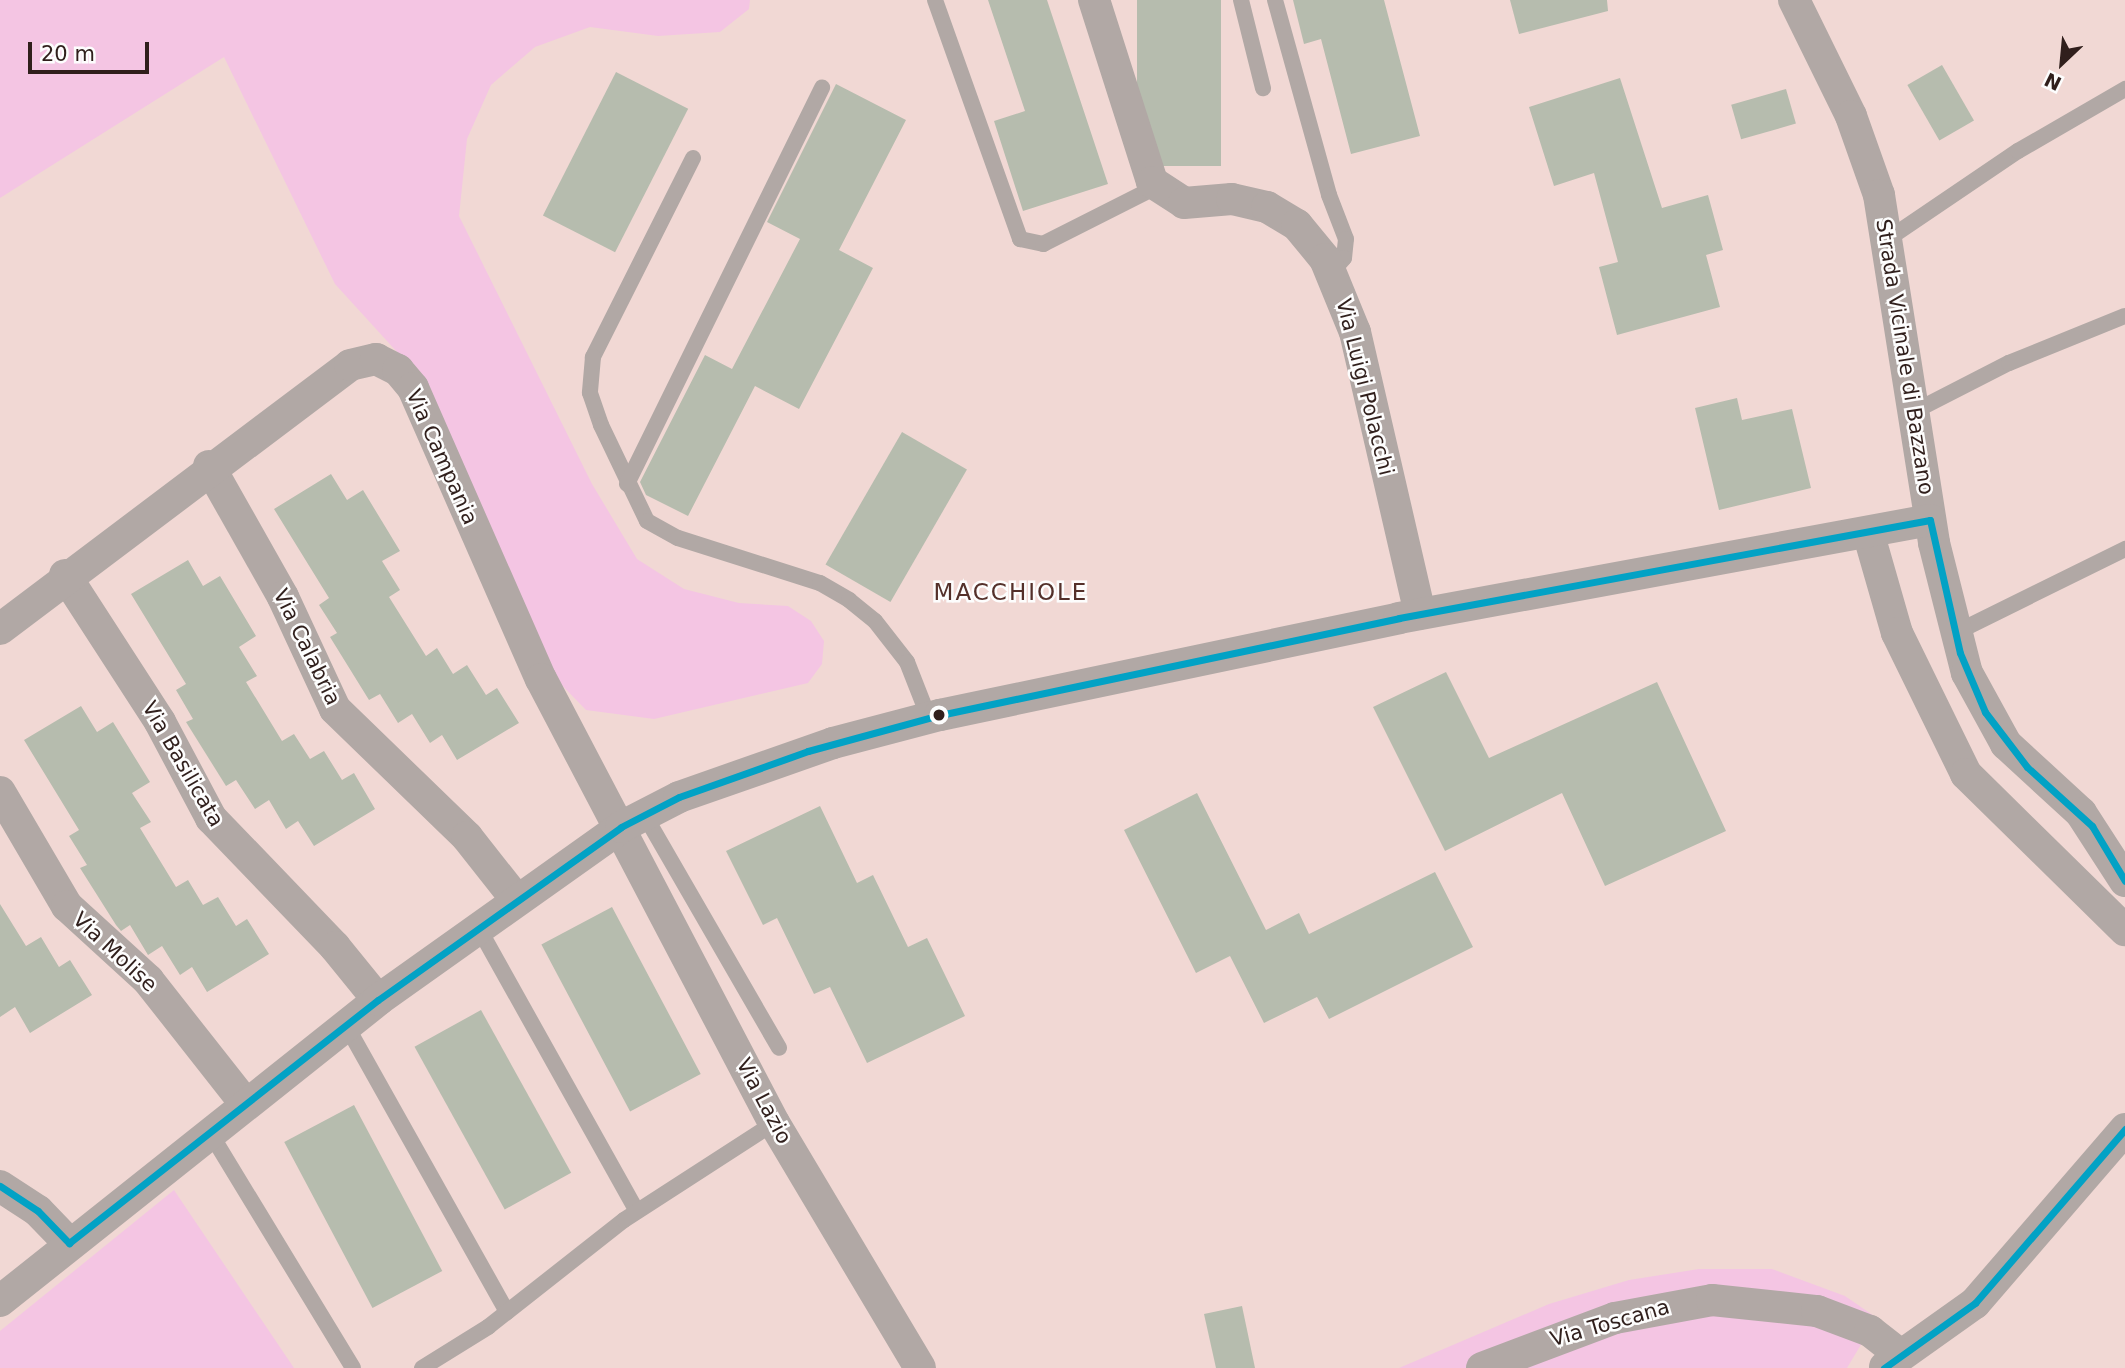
<!DOCTYPE html>
<html>
<head>
<meta charset="utf-8">
<style>
	body { margin:0 }
	#map { position:relative; width:2125px; height:1368px; overflow:hidden; background:#f1d8d4; font-family:"DejaVu Sans",sans-serif }
	div>[style] { position:absolute }
	.green>* { inset:0; background:#f4c5e3 }
	.building>* { inset:0; background:#b6bcae; transform-origin:0 0 }
	.service>* { height:16px; margin:-8px; padding:0 8px; transform-origin:8px; border-radius:8px; background:#b1a8a5 }
	.minor>* { height:32px; margin:-16px; padding:0 16px; transform-origin:16px; border-radius:16px; background:#b1a8a5 }
	.bus-1>* { height:7px; margin:-3.5px; padding:0 3.5px; transform-origin:3.5px; border-radius:3.5px; background:#02a2c5 }
	.dots>* { width:19px; height:19px; translate:-50% -50%; box-sizing:border-box; border:4px solid #fdfdfd; border-radius:50% }
	span { translate:-50% -50%; white-space:nowrap; text-align:center; line-height:1.15; -webkit-text-stroke:5px #fdfdfd; paint-order:stroke }
	.street-label { font-size:21px; color:#301f1c }
	.neighbourhood-label { font-size:23px; color:#54302a; letter-spacing:2px }
	.north { position:absolute; left:2027px; top:28px; width:70px; height:70px; -webkit-text-stroke:5px #fdfdfd; paint-order:stroke; rotate:206deg; font-size:19px; font-weight:700; line-height:28px; text-align:center; color:#301f1c }
	.north::after { content:''; display:block; margin:auto; width:24px; height:32px; background:#301f1c; clip-path:polygon(50% 0,100% 100%,50% 72%,0 100%) }
	.scale { position:absolute; left:28px; top:42px; width:121px; height:32px; box-sizing:border-box; border:4px solid #301f1c; border-top:0; padding-left:9px; font-size:21px; line-height:24px; white-space:nowrap; color:#301f1c; -webkit-text-stroke:5px #fdfdfd; paint-order:stroke }
</style>
</head>
<body>
<div id="map">
	<div class="green">
		<div style="clip-path:polygon(0 0,750px 0,749px 9px,720px 32px,658px 36px,590px 27px,535px 47px,491px 85px,467px 139px,459px 216px,592px 484px,637px 559px,684px 589px,739px 603px,788px 606px,811px 621px,824px 641px,822px 664px,808px 683px,654px 719px,586px 710px,552px 675px,418px 375px,335px 284px,224px 57px,0 198px)"></div>
		<div style="clip-path:polygon(174px 1190px,294px 1368px,0 1368px,0 1331px)"></div>
		<div style="clip-path:polygon(1699px 1269px,1772px 1269px,1845px 1296px,1877px 1318px,1847px 1368px,1399px 1368px,1549px 1304px,1629px 1280px)"></div>
	</div>
	<div class="building">
		<div style="clip-path:polygon(988px 0,1047px 0,1108px 184px,1023px 211px,994px 121px,1025px 111px)"></div>
		<div style="left:1137px;top:0;width:84px;height:166px"></div>
		<div style="clip-path:polygon(1293px 0,1384px 0,1420px 136px,1351px 154px,1321px 39px,1304px 44px)"></div>
		<div style="clip-path:polygon(1510px 0,1607px 0,1608px 11px,1519px 34px)"></div>
		<div style="left:1942px;top:65px;width:64px;height:40px;rotate:60deg"></div>
		<div style="left:616px;top:72px;width:81px;height:161px;rotate:27deg"></div>
		<div style="clip-path:polygon(1620px 78px,1662px 208px,1708px 195px,1723px 250px,1706px 255px,1720px 307px,1617px 335px,1599px 267px,1618px 262px,1594px 173px,1554px 186px,1529px 107px)"></div>
		<div style="clip-path:polygon(836px 84px,906px 120px,839px 250px,873px 268px,799px 409px,755px 386px,688px 516px,646px 495px,640px 482px,705px 355px,732px 369px,800px 239px,767px 222px)"></div>
		<div style="left:1786px;top:89px;width:36px;height:57px;rotate:74deg"></div>
		<div style="clip-path:polygon(1737px 398px,1742px 420px,1792px 409px,1811px 488px,1719px 510px,1695px 408px)"></div>
		<div style="left:902px;top:432px;width:75px;height:153px;rotate:30deg"></div>
		<div style="clip-path:polygon(331px 474px,347px 500px,363px 490px,400px 551px,382px 561px,400px 590px,389px 597px,426px 656px,437px 648px,453px 674px,467px 665px,486px 695px,497px 688px,519px 723px,457px 760px,442px 735px,430px 743px,412px 714px,398px 723px,380px 694px,369px 700px,330px 637px,337px 633px,319px 605px,329px 598px,274px 509px)"></div>
		<div style="clip-path:polygon(188px 560px,203px 586px,220px 576px,256px 636px,239px 647px,257px 676px,246px 682px,282px 741px,294px 734px,310px 759px,324px 751px,342px 780px,354px 773px,375px 809px,314px 846px,298px 821px,286px 829px,269px 800px,255px 809px,236px 780px,226px 786px,186px 722px,193px 719px,176px 690px,186px 684px,131px 594px)"></div>
		<div style="clip-path:polygon(1446px 672px,1489px 758px,1657px 682px,1726px 831px,1605px 886px,1562px 793px,1445px 851px,1373px 707px)"></div>
		<div style="clip-path:polygon(81px 706px,97px 732px,113px 722px,150px 782px,132px 793px,151px 822px,140px 828px,176px 887px,188px 880px,203px 905px,218px 897px,236px 926px,247px 919px,269px 954px,207px 992px,192px 967px,180px 975px,162px 946px,148px 955px,130px 925px,121px 931px,116px 925px,80px 868px,87px 865px,69px 836px,79px 830px,24px 740px)"></div>
		<div style="clip-path:polygon(1197px 793px,1266px 930px,1299px 913px,1309px 934px,1435px 872px,1473px 947px,1329px 1019px,1317px 997px,1264px 1023px,1230px 956px,1196px 973px,1124px 830px)"></div>
		<div style="clip-path:polygon(820px 806px,857px 883px,873px 875px,908px 947px,927px 938px,965px 1016px,867px 1063px,830px 987px,814px 994px,777px 918px,763px 925px,726px 851px)"></div>
		<div style="clip-path:polygon(0 904px,26px 946px,41px 937px,59px 967px,70px 960px,92px 995px,30px 1033px,15px 1007px,0 1017px)"></div>
		<div style="left:612px;top:907px;width:189px;height:80px;rotate:62deg"></div>
		<div style="left:481px;top:1010px;width:186px;height:76px;rotate:61deg"></div>
		<div style="left:354px;top:1105px;width:188px;height:79px;rotate:62deg"></div>
		<div style="clip-path:polygon(1242px 1306px,1255px 1368px,1216px 1368px,1204px 1314px)"></div>
	</div>
	<div class="service">
		<div style="left:935px;top:0;width:254px;rotate:70.4deg"></div>
		<div style="left:1020px;top:239px;width:24px;rotate:12deg"></div>
		<div style="left:1043px;top:244px;width:127px;rotate:-26.8deg"></div>
		<div style="left:1241px;top:0;width:91px;rotate:76deg"></div>
		<div style="left:1275px;top:0;width:202px;rotate:74.5deg"></div>
		<div style="left:1329px;top:195px;width:47px;rotate:68.9deg"></div>
		<div style="left:1346px;top:239px;width:19px;rotate:96deg"></div>
		<div style="left:1344px;top:258px;width:18px;rotate:131deg"></div>
		<div style="left:693px;top:158px;width:223px;rotate:116.7deg"></div>
		<div style="left:593px;top:357px;width:36px;rotate:95deg"></div>
		<div style="left:590px;top:393px;width:34px;rotate:71deg"></div>
		<div style="left:601px;top:425px;width:106px;rotate:64.4deg"></div>
		<div style="left:647px;top:521px;width:35px;rotate:29deg"></div>
		<div style="left:678px;top:538px;width:149px;rotate:17.6deg"></div>
		<div style="left:820px;top:583px;width:34px;rotate:30deg"></div>
		<div style="left:849px;top:600px;width:33px;rotate:39deg"></div>
		<div style="left:875px;top:621px;width:52px;rotate:52deg"></div>
		<div style="left:907px;top:662px;width:60px;rotate:68.6deg"></div>
		<div style="left:1888px;top:239px;width:157px;rotate:-34.1deg"></div>
		<div style="left:2018px;top:151px;width:124px;rotate:-30.1deg"></div>
		<div style="left:1915px;top:411px;width:106px;rotate:-27.1deg"></div>
		<div style="left:2009px;top:363px;width:125px;rotate:-22.1deg"></div>
		<div style="left:627px;top:484px;width:442px;rotate:-63.8deg"></div>
		<div style="left:1955px;top:633px;width:190px;rotate:-26.3deg"></div>
		<div style="left:644px;top:814px;width:270px;rotate:60deg"></div>
		<div style="left:478px;top:927px;width:325px;rotate:60.8deg"></div>
		<div style="left:346px;top:1025px;width:329px;rotate:60.7deg"></div>
		<div style="left:209px;top:1131px;width:277px;rotate:58.7deg"></div>
		<div style="left:422px;top:1368px;width:78px;rotate:-31.8deg"></div>
		<div style="left:488px;top:1327px;width:173px;rotate:-38.2deg"></div>
		<div style="left:624px;top:1220px;width:179px;rotate:-32.9deg"></div>
	</div>
	<div class="minor">
		<div style="left:1094px;top:0;width:191px;rotate:72.3deg"></div>
		<div style="left:1152px;top:182px;width:38px;rotate:33deg"></div>
		<div style="left:1184px;top:203px;width:48px;rotate:-4.8deg"></div>
		<div style="left:1232px;top:199px;width:36px;rotate:13deg"></div>
		<div style="left:1267px;top:207px;width:35px;rotate:31deg"></div>
		<div style="left:1297px;top:225px;width:44px;rotate:50.5deg"></div>
		<div style="left:1325px;top:259px;width:79px;rotate:67.7deg"></div>
		<div style="left:1355px;top:332px;width:289px;rotate:77deg"></div>
		<div style="left:1794px;top:0;width:129px;rotate:63.8deg"></div>
		<div style="left:1851px;top:116px;width:84px;rotate:70.5deg"></div>
		<div style="left:1879px;top:195px;width:352px;rotate:81deg"></div>
		<div style="left:1934px;top:543px;width:134px;rotate:75.8deg"></div>
		<div style="left:1967px;top:673px;width:81px;rotate:61.2deg"></div>
		<div style="left:2006px;top:744px;width:102px;rotate:42.6deg"></div>
		<div style="left:2081px;top:813px;width:81px;rotate:57.1deg"></div>
		<div style="left:209px;top:466px;width:150px;rotate:60.5deg"></div>
		<div style="left:283px;top:597px;width:123px;rotate:65.1deg"></div>
		<div style="left:335px;top:709px;width:184px;rotate:44.1deg"></div>
		<div style="left:467px;top:837px;width:79px;rotate:51.7deg"></div>
		<div style="left:1868px;top:532px;width:105px;rotate:74deg"></div>
		<div style="left:1897px;top:633px;width:157px;rotate:63.9deg"></div>
		<div style="left:1966px;top:774px;width:223px;rotate:44.5deg"></div>
		<div style="left:65px;top:575px;width:175px;rotate:57.1deg"></div>
		<div style="left:160px;top:722px;width:109px;rotate:62deg"></div>
		<div style="left:211px;top:818px;width:179px;rotate:46.1deg"></div>
		<div style="left:335px;top:947px;width:68px;rotate:50.9deg"></div>
		<div style="left:0;top:629px;width:438px;rotate:-37deg"></div>
		<div style="left:350px;top:365px;width:27px;rotate:-13deg"></div>
		<div style="left:376px;top:359px;width:25px;rotate:27deg"></div>
		<div style="left:398px;top:370px;width:23px;rotate:50deg"></div>
		<div style="left:413px;top:388px;width:318px;rotate:66.3deg"></div>
		<div style="left:541px;top:679px;width:501px;rotate:62.31deg"></div>
		<div style="left:774px;top:1123px;width:285px;rotate:59.2deg"></div>
		<div style="left:0;top:792px;width:132px;rotate:59.6deg"></div>
		<div style="left:67px;top:906px;width:110px;rotate:42.4deg"></div>
		<div style="left:148px;top:980px;width:155px;rotate:51.8deg"></div>
		<div style="left:0;top:1186px;width:45px;rotate:33.3deg"></div>
		<div style="left:38px;top:1211px;width:45px;rotate:45.9deg"></div>
		<div style="left:0;top:1301px;width:483px;rotate:-38.5deg"></div>
		<div style="left:378px;top:1000px;width:298px;rotate:-35.4deg"></div>
		<div style="left:621px;top:827px;width:65px;rotate:-27.3deg"></div>
		<div style="left:679px;top:797px;width:163px;rotate:-19.3deg"></div>
		<div style="left:833px;top:743px;width:111px;rotate:-14.7deg"></div>
		<div style="left:940px;top:715px;width:469px;rotate:-11.9deg"></div>
		<div style="left:1399px;top:618px;width:540px;rotate:-10.46deg"></div>
		<div style="left:1885px;top:1367px;width:110px;rotate:-35.4deg"></div>
		<div style="left:1975px;top:1303px;width:230px;rotate:-49.2deg"></div>
		<div style="left:1482px;top:1368px;width:142px;rotate:-20.6deg"></div>
		<div style="left:1615px;top:1318px;width:99px;rotate:-10.5deg"></div>
		<div style="left:1712px;top:1300px;width:106px;rotate:6deg"></div>
		<div style="left:1817px;top:1311px;width:57px;rotate:20.7deg"></div>
		<div style="left:1870px;top:1331px;width:37px;rotate:38deg"></div>
	</div>
	<div class="bus-1">
		<div style="left:0;top:1186px;width:45px;rotate:33.3deg"></div>
		<div style="left:38px;top:1211px;width:45px;rotate:45.9deg"></div>
		<div style="left:69px;top:1243px;width:393px;rotate:-38.2deg"></div>
		<div style="left:378px;top:1000px;width:298px;rotate:-35.4deg"></div>
		<div style="left:621px;top:827px;width:65px;rotate:-27.3deg"></div>
		<div style="left:679px;top:797px;width:137px;rotate:-19.6deg"></div>
		<div style="left:808px;top:751px;width:137px;rotate:-15.3deg"></div>
		<div style="left:940px;top:715px;width:469px;rotate:-11.9deg"></div>
		<div style="left:1399px;top:618px;width:540px;rotate:-10.46deg"></div>
		<div style="left:1930px;top:520px;width:136px;rotate:77.3deg"></div>
		<div style="left:1960px;top:653px;width:64px;rotate:67deg"></div>
		<div style="left:1985px;top:712px;width:69px;rotate:52.6deg"></div>
		<div style="left:2027px;top:767px;width:88px;rotate:42.2deg"></div>
		<div style="left:2092px;top:826px;width:64px;rotate:59deg"></div>
		<div style="left:1884px;top:1368px;width:112px;rotate:-35.5deg"></div>
		<div style="left:1975px;top:1303px;width:230px;rotate:-49.2deg"></div>
	</div>
	<div class="dots">
		<div style="left:939px;top:715px;background:#301f1c"></div>
	</div>
	<div class="street-label">
		<span style="left:1905px;top:357px;rotate:81deg">Strada Vicinale di Bazzano</span>
		<span style="left:1365px;top:387px;rotate:76deg">Via Luigi Polacchi</span>
		<span style="left:442px;top:457px;rotate:66deg">Via Campania</span>
		<span style="left:307px;top:647px;rotate:64deg">Via Calabria</span>
		<span style="left:183px;top:764px;rotate:60deg">Via Basilicata</span>
		<span style="left:115px;top:952px;rotate:43deg">Via Molise</span>
		<span style="left:764px;top:1101px;rotate:62deg">Via Lazio</span>
		<span style="left:1610px;top:1323px;rotate:-16deg">Via Toscana</span>
	</div>
	<div class="neighbourhood-label">
		<span style="left:1011px;top:592px">MACCHIOLE</span>
	</div>
	<div class="north">N</div>
	<div class="scale">20 m</div>
</div>
</body>
</html>
